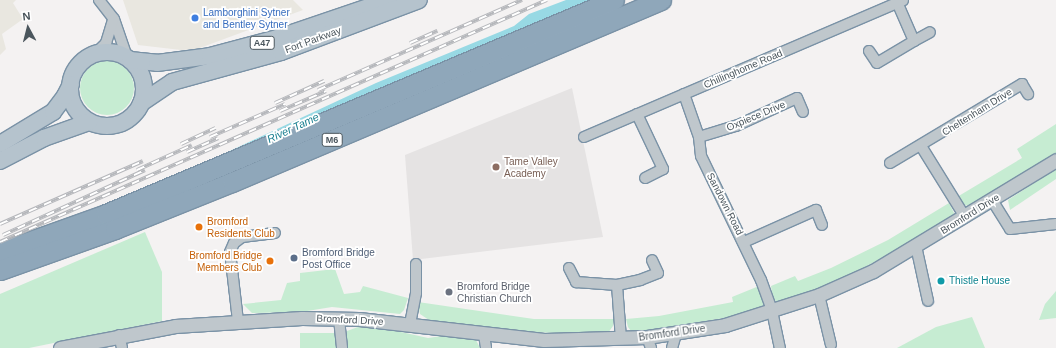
<!DOCTYPE html>
<html>
<head>
<meta charset="utf-8">
<style>
	body { margin:0 }
	#map { position:relative; width:1056px; height:348px; overflow:hidden; background:#f4f2f2; font-family:Helvetica,sans-serif }
	div>[style] { position:absolute }
	.commercial>* { inset:0; background:#e9e7e0 }
	.education>* { inset:0; background:#e5e3e3 }
	.green>* { inset:0; background:#c6ecd2; transform-origin:0 0 }
	.round { border-radius:50% }
	.water>* { inset:0; background:#98d9e4 }
	.roads { filter:drop-shadow(1px 0 #7a92a6) drop-shadow(-1px 0 #7a92a6) drop-shadow(0 1px #7a92a6) drop-shadow(0 -1px #7a92a6) }
	.minor>* { height:10px; margin:-5px; padding:0 5px; transform-origin:5px; border-radius:5px; background:#bfc7cc }
	.tertiary>* { height:13px; margin:-6.5px; padding:0 6.5px; transform-origin:6.5px; border-radius:6.5px; background:#bfc7cc }
	.primary>* { height:16px; margin:-8px; padding:0 8px; transform-origin:8px; border-radius:8px; background:#b5c3cd }
	.primary>.ring { margin:-8px; padding:0; box-sizing:content-box; background:none; border:16px solid #b5c3cd; border-radius:50% }
	.motorway>* { height:19px; margin:-9.5px; padding:0 9.5px; transform-origin:9.5px; border-radius:9.5px; background:#8fa7ba }
	.rail>* { height:4px; margin-top:-2px; transform-origin:0; background:repeating-linear-gradient(90deg,#fff 0 8px,#b5b7bb 0 16px); box-sizing:border-box; border-block:1px solid #b5b7bb }
	.dots>* { width:11px; height:11px; translate:-50% -50%; box-sizing:border-box; border:2px solid #fff; border-radius:50% }
	span { translate:-50% -50%; white-space:nowrap; text-align:center; line-height:1.15; -webkit-text-stroke:3.5px #fff; paint-order:stroke }
	.shield-label span { padding:1px 3px; background:#fff; border:1px solid; border-radius:3px; -webkit-text-stroke-width:0 }
	.shield-label { font-size:9px; color:#4b565d; font-weight:700 }
	.shop-label { font-size:10px; color:#366cbe }
	.left { translate:0 -50%; text-align:left }
	.street-label { font-size:10px; color:#4b565d }
	.education-label { font-size:10px; color:#785e54 }
	.food-label { font-size:10px; color:#c56008 }
	.right { translate:-100% -50%; text-align:right }
	.service-label { font-size:10px; color:#4e5e75 }
	.culture-label { font-size:10px; color:#0d838f }
	.worship-label { font-size:10px; color:#5b616d }
	.water-label { font-size:11px; color:#1b8091; font-style:italic }
	.north { position:absolute; left:8px; top:8px; width:40px; height:40px; -webkit-text-stroke:3px #fff; paint-order:stroke; rotate:353deg; font-size:11px; font-weight:700; line-height:16px; text-align:center; color:#4b565d }
	.north::after { content:''; display:block; margin:auto; width:14px; height:18px; background:#4b565d; clip-path:polygon(50% 0,100% 100%,50% 72%,0 100%) }
</style>
</head>
<body>
<div id="map">
	<div class="commercial">
		<div style="clip-path:polygon(0 0,16px 0,13px 3px,23px 19px,2px 34px,6px 49px,0 55px)"></div>
		<div style="clip-path:polygon(123px 0,293px 0,303px 10px,197px 49px,181px 50px,138px 45px)"></div>
	</div>
	<div class="education">
		<div style="clip-path:polygon(572px 88px,603px 237px,413px 260px,405px 155px)"></div>
	</div>
	<div class="green">
		<div class="round" style="left:80px;top:61px;width:54px;height:54px"></div>
		<div style="clip-path:polygon(1056px 124px,1056px 154px,972px 207px,962px 204px,957px 197px,1022px 158px,1017px 149px)"></div>
		<div style="clip-path:polygon(1056px 169px,1056px 179px,1010px 210px,1008px 200px)"></div>
		<div style="clip-path:polygon(949px 203px,954px 213px,953px 219px,854px 273px,781px 304px,773px 299px,771px 286px,795px 276px,798px 281px,831px 268px,888px 240px)"></div>
		<div style="clip-path:polygon(145px 232px,162px 272px,162px 321px,29px 348px,0 348px,0 294px)"></div>
		<div style="clip-path:polygon(335px 269px,344px 294px,360px 292px,363px 286px,408px 298px,404px 310px,400px 314px,332px 307px,301px 312px,252px 313px,243px 304px,281px 300px,287px 283px,300px 281px,300px 273px)"></div>
		<div style="clip-path:polygon(759px 286px,764px 302px,762px 308px,724px 318px,639px 332px,631px 331px,628px 327px,626px 319px,659px 316px,733px 302px,732px 297px)"></div>
		<div style="clip-path:polygon(1056px 291px,1056px 318px,1039px 320px,1045px 304px)"></div>
		<div style="clip-path:polygon(418px 302px,534px 319px,614px 319px,613px 326px,608px 333px,593px 335px,535px 332px,432px 322px,420px 314px)"></div>
		<div style="clip-path:polygon(972px 317px,985px 348px,897px 348px,936px 327px)"></div>
		<div style="clip-path:polygon(358px 327px,392px 330px,428px 338px,449px 335px,474px 336px,480px 348px,347px 348px,347px 331px)"></div>
		<div style="left:300px;top:333px;width:36px;height:15px"></div>
	</div>
	<div class="water">
		<div style="clip-path:polygon(566px 0,605px 0,0 258px,376px 83px,514px 26px,529px 14px)"></div>
	</div>
	<div class="roads">
		<div class="minor">
			<div style="left:99px;top:0;width:24px;rotate:52deg"></div>
			<div style="left:114px;top:19px;width:40px;rotate:71.1deg"></div>
			<div style="left:914px;top:41px;width:18px;rotate:-29deg"></div>
			<div style="left:869px;top:51px;width:14px;rotate:56deg"></div>
			<div style="left:877px;top:63px;width:43px;rotate:-30.7deg"></div>
			<div style="left:914px;top:41px;width:43px;rotate:-113.6deg"></div>
			<div style="left:95px;top:54px;width:16px;rotate:-45deg"></div>
			<div style="left:106px;top:43px;width:24px;rotate:-73deg"></div>
			<div style="left:684px;top:94px;width:46px;rotate:70.8deg"></div>
			<div style="left:699px;top:137px;width:19px;rotate:84deg"></div>
			<div style="left:701px;top:156px;width:138px;rotate:64.2deg"></div>
			<div style="left:761px;top:280px;width:33px;rotate:70deg"></div>
			<div style="left:772px;top:311px;width:38px;rotate:78deg"></div>
			<div style="left:637px;top:114px;width:61px;rotate:64.7deg"></div>
			<div style="left:663px;top:169px;width:20px;rotate:153deg"></div>
			<div style="left:584px;top:137px;width:347px;rotate:-23.2deg"></div>
			<div style="left:699px;top:137px;width:39px;rotate:-17deg"></div>
			<div style="left:736px;top:126px;width:67px;rotate:-24.7deg"></div>
			<div style="left:797px;top:98px;width:15px;rotate:67deg"></div>
			<div style="left:921px;top:146px;width:84px;rotate:58.2deg"></div>
			<div style="left:890px;top:163px;width:154px;rotate:-30.9deg"></div>
			<div style="left:1022px;top:84px;width:12px;rotate:59deg"></div>
			<div style="left:992px;top:200px;width:34px;rotate:58deg"></div>
			<div style="left:1010px;top:229px;width:46px;rotate:-6.2deg"></div>
			<div style="left:744px;top:242px;width:79px;rotate:-24deg"></div>
			<div style="left:816px;top:210px;width:16px;rotate:68deg"></div>
			<div style="left:916px;top:246px;width:56px;rotate:77.7deg"></div>
			<div style="left:569px;top:268px;width:16px;rotate:63deg"></div>
			<div style="left:576px;top:282px;width:41px;rotate:4.2deg"></div>
			<div style="left:617px;top:285px;width:24px;rotate:-12deg"></div>
			<div style="left:640px;top:280px;width:19px;rotate:-21deg"></div>
			<div style="left:658px;top:273px;width:14px;rotate:-115deg"></div>
			<div style="left:617px;top:285px;width:54px;rotate:85.8deg"></div>
			<div style="left:819px;top:295px;width:51px;rotate:76.5deg"></div>
			<div style="left:339px;top:319px;width:29px;rotate:84deg"></div>
			<div style="left:238px;top:321px;width:69px;rotate:-96.6deg"></div>
			<div style="left:230px;top:252px;width:10px;rotate:-66deg"></div>
			<div style="left:234px;top:243px;width:10px;rotate:-37deg"></div>
			<div style="left:242px;top:237px;width:33px;rotate:-7deg"></div>
			<div style="left:410px;top:324px;width:32px;rotate:-79deg"></div>
			<div style="left:416px;top:293px;width:29px;rotate:-90deg"></div>
			<div style="left:119px;top:335px;width:13px;rotate:77deg"></div>
			<div style="left:484px;top:335px;width:13px;rotate:81deg"></div>
			<div style="left:647px;top:337px;width:12px;rotate:70deg"></div>
			<div style="left:672px;top:348px;width:15px;rotate:-74deg"></div>
		</div>
		<div class="tertiary">
			<div style="left:60px;top:348px;width:117px;rotate:-10.8deg"></div>
			<div style="left:175px;top:326px;width:127px;rotate:-3.6deg"></div>
			<div style="left:302px;top:318px;width:57px;rotate:1deg"></div>
			<div style="left:359px;top:319px;width:186px;rotate:6.5deg"></div>
			<div style="left:544px;top:340px;width:103px;rotate:-1.7deg"></div>
			<div style="left:647px;top:337px;width:79px;rotate:-8.7deg"></div>
			<div style="left:725px;top:325px;width:99px;rotate:-17.7deg"></div>
			<div style="left:819px;top:295px;width:59px;rotate:-24deg"></div>
			<div style="left:873px;top:271px;width:214px;rotate:-31.2deg"></div>
		</div>
		<div class="primary">
			<div class="ring" style="left:70px;top:52px;width:58px;height:58px"></div>
			<div style="left:130px;top:60px;width:27px;rotate:6deg"></div>
			<div style="left:157px;top:63px;width:53px;rotate:-7.5deg"></div>
			<div style="left:210px;top:56px;width:69px;rotate:-15deg"></div>
			<div style="left:277px;top:38px;width:118px;rotate:-18.7deg"></div>
			<div style="left:141px;top:103px;width:37px;rotate:-34deg"></div>
			<div style="left:172px;top:82px;width:113px;rotate:-15.4deg"></div>
			<div style="left:281px;top:52px;width:147px;rotate:-20.6deg"></div>
			<div style="left:0;top:144px;width:62px;rotate:-31.1deg"></div>
			<div style="left:53px;top:112px;width:20px;rotate:-53deg"></div>
			<div style="left:65px;top:96px;width:13px;rotate:-63deg"></div>
			<div style="left:0;top:161px;width:50px;rotate:-27.6deg"></div>
			<div style="left:44px;top:138px;width:48px;rotate:-19.6deg"></div>
		</div>
		<div class="motorway">
			<div style="left:0;top:252px;width:113px;rotate:-19.7deg"></div>
			<div style="left:106px;top:214px;width:551px;rotate:-22.84deg"></div>
			<div style="left:0;top:270px;width:122px;rotate:-19.6deg"></div>
			<div style="left:115px;top:229px;width:126px;rotate:-21.9deg"></div>
			<div style="left:232px;top:182px;width:466px;rotate:-23deg"></div>
		</div>
	</div>
	<div class="rail">
		<div style="left:410px;top:43px;width:30px;rotate:-24deg"></div>
		<div style="left:318px;top:90px;width:223px;rotate:-23.8deg"></div>
		<div style="left:275px;top:103px;width:54px;rotate:-24.2deg"></div>
		<div style="left:280px;top:111px;width:50px;rotate:-23.5deg"></div>
		<div style="left:210px;top:137px;width:82px;rotate:-23.7deg"></div>
		<div style="left:181px;top:144px;width:38px;rotate:-25deg"></div>
		<div style="left:187px;top:152px;width:34px;rotate:-24deg"></div>
		<div style="left:137px;top:170px;width:60px;rotate:-24.4deg"></div>
		<div style="left:0;top:224px;width:156px;rotate:-23.8deg"></div>
		<div style="left:3px;top:235px;width:156px;rotate:-24.6deg"></div>
		<div style="left:0;top:242px;width:598px;rotate:-23.87deg"></div>
	</div>
	<div class="dots">
		<div style="left:195px;top:18px;background:#3f7fe0"></div>
		<div style="left:496px;top:167px;background:#8d6e63"></div>
		<div style="left:199px;top:227px;background:#e8710a"></div>
		<div style="left:294px;top:258px;background:#5c6f8a"></div>
		<div style="left:270px;top:261px;background:#e8710a"></div>
		<div style="left:941px;top:281px;background:#0f9aa8"></div>
		<div style="left:449px;top:292px;background:#6b7280"></div>
	</div>
	<div class="shield-label">
		<span style="left:262px;top:43px">A47</span>
		<span style="left:332px;top:140px">M6</span>
	</div>
	<div class="shop-label">
		<span class="left" style="left:203px;top:18px">Lamborghini Sytner<br>and Bentley Sytner</span>
	</div>
	<div class="street-label">
		<span style="left:313px;top:40px;rotate:-20deg">Fort Parkway</span>
		<span style="left:743px;top:69px;rotate:-23deg">Chillinghome Road</span>
		<span style="left:977px;top:112px;rotate:-32deg">Cheltenham Drive</span>
		<span style="left:756px;top:116px;rotate:-23deg">Oxpiece Drive</span>
		<span style="left:725px;top:204px;rotate:63deg">Sandown Road</span>
		<span style="left:970px;top:214px;rotate:-32deg">Bromford Drive</span>
		<span style="left:350px;top:320px;rotate:3deg">Bromford Drive</span>
		<span style="left:672px;top:333px;rotate:-8deg">Bromford Drive</span>
	</div>
	<div class="education-label">
		<span class="left" style="left:504px;top:167px">Tame Valley<br>Academy</span>
	</div>
	<div class="food-label">
		<span class="left" style="left:207px;top:227px">Bromford<br>Residents Club</span>
		<span class="right" style="left:262px;top:261px">Bromford Bridge<br>Members Club</span>
	</div>
	<div class="service-label">
		<span class="left" style="left:302px;top:258px">Bromford Bridge<br>Post Office</span>
	</div>
	<div class="culture-label">
		<span class="left" style="left:949px;top:281px">Thistle House</span>
	</div>
	<div class="worship-label">
		<span class="left" style="left:457px;top:292px">Bromford Bridge<br>Christian Church</span>
	</div>
	<div class="water-label">
		<span style="left:293px;top:128px;rotate:-25deg">River Tame</span>
	</div>
	<div class="north">N</div>
</div>
</body>
</html>
